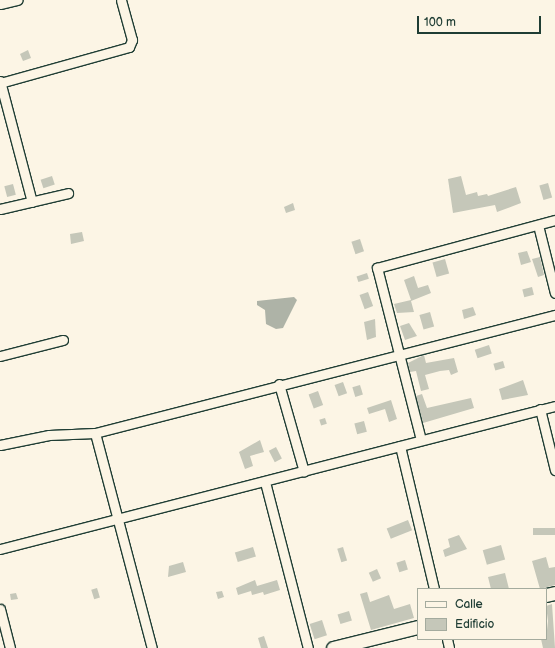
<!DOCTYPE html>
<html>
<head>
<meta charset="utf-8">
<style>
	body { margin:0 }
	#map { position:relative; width:555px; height:648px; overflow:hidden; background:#fcf5e5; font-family:"Balsamiq Sans",sans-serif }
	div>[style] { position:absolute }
	.water>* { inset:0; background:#aeb3a7 }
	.building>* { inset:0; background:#c5c7b9; transform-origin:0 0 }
	.roads { filter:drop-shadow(1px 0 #1f3d34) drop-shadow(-1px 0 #1f3d34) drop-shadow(0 1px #1f3d34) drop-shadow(0 -1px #1f3d34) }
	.street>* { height:9px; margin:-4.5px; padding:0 4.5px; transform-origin:4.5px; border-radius:4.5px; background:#fcf5e5 }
	.secondary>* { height:13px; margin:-6.5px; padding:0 6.5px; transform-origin:6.5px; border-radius:6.5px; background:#fcf5e5 }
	span { translate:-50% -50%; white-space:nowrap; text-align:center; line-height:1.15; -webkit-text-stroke:3.5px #fcf5e5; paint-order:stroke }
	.legend { position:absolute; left:417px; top:588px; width:130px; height:52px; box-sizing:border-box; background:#fcf5e5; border:1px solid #a4ab9e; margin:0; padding:5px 7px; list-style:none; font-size:12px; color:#1f3d34 }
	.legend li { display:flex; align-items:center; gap:8px; height:20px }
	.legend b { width:20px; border:1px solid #a4ab9e }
	.scale { position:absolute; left:417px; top:16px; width:124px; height:18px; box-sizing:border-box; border:2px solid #1f3d34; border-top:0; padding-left:5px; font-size:12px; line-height:14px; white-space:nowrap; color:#1f3d34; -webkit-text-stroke:3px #fcf5e5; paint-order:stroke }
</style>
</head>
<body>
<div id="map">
	<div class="water">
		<div style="clip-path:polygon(294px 297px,297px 300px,283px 328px,276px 329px,266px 324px,265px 310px,257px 305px,257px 301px)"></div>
	</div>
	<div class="building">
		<div style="clip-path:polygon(28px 50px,31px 58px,23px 61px,20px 54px)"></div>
		<div style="left:52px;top:176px;width:9px;height:12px;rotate:72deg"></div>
		<div style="clip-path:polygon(461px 176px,466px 195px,477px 192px,478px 196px,487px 194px,488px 196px,516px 187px,521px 203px,497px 212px,495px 205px,453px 213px,448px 179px)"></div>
		<div style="left:548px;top:183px;width:15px;height:9px;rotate:74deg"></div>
		<div style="left:13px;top:184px;width:11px;height:9px;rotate:75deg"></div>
		<div style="clip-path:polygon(293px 203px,295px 210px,286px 213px,284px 207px)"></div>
		<div style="clip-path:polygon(82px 232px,84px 241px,71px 244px,70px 234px)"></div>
		<div style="left:360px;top:239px;width:13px;height:9px;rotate:72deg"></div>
		<div style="clip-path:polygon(527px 251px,531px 262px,521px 265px,518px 253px)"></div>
		<div style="clip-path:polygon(540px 257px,544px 275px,538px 277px,532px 259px)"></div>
		<div style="left:445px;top:259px;width:15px;height:13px;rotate:74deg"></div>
		<div style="left:367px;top:273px;width:6px;height:11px;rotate:72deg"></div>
		<div style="clip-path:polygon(414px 276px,418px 288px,428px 285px,431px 293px,411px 301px,414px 312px,397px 313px,394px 304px,411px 300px,404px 280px)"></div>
		<div style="left:532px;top:287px;width:8px;height:10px;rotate:76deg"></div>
		<div style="left:368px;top:292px;width:15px;height:9px;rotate:70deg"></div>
		<div style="clip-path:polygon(473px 307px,476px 315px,464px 319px,462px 310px)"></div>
		<div style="left:430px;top:312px;width:15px;height:11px;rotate:74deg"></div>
		<div style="clip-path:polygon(375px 319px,376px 337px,367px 340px,364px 322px)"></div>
		<div style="clip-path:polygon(409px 323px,417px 336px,405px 340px,400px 326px)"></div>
		<div style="left:489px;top:345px;width:9px;height:15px;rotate:72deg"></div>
		<div style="clip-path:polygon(424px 355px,426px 363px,454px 358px,458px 372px,451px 375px,449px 370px,440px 371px,425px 375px,429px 389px,421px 391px,416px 371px,410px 372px,408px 363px)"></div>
		<div style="left:503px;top:361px;width:7px;height:10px;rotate:74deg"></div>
		<div style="clip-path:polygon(523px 380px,528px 395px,502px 400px,499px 389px)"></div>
		<div style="left:343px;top:382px;width:12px;height:9px;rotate:70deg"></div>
		<div style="left:360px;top:385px;width:10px;height:8px;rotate:73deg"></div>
		<div style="left:318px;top:391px;width:15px;height:10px;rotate:70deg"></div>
		<div style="clip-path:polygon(422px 394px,427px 408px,471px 398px,474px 408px,423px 423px,416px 396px)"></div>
		<div style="clip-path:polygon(391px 400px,397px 419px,389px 422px,385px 409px,369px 414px,367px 408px)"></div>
		<div style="left:325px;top:418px;width:6px;height:6px;rotate:72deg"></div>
		<div style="left:364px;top:421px;width:11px;height:10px;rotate:75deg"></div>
		<div style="clip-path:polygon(260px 440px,264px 452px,250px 456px,253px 466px,245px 469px,239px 452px)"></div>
		<div style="left:276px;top:447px;width:13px;height:8px;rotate:63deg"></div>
		<div style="left:408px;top:520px;width:11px;height:23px;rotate:68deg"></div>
		<div style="left:555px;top:528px;width:7px;height:22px;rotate:90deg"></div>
		<div style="clip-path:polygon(459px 535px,467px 549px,445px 557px,443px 550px,450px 547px,448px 539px)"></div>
		<div style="left:501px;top:545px;width:15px;height:19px;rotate:74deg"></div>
		<div style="left:253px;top:547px;width:10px;height:19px;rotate:73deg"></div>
		<div style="left:343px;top:547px;width:14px;height:6px;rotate:73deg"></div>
		<div style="clip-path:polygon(546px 557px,549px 568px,555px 567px,555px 585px,540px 589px,532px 561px)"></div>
		<div style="left:405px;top:560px;width:10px;height:9px;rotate:73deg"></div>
		<div style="clip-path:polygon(183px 562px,186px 572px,168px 577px,169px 566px)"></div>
		<div style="left:377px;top:569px;width:10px;height:9px;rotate:66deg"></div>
		<div style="clip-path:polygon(505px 573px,509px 589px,491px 589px,488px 577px)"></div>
		<div style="clip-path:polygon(255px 580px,257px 586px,277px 580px,280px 590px,264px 595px,263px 592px,252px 595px,251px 591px,238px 595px,236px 588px)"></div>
		<div style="left:97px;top:588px;width:10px;height:6px;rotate:73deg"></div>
		<div style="clip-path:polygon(222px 591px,224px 597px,218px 599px,216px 592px)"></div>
		<div style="clip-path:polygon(367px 592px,370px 602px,389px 595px,394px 609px,410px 604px,414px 618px,371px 630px,360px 594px)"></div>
		<div style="clip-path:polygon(16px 593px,18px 599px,11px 600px,10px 594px)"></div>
		<div style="clip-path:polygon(552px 604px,555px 648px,543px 648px,541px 639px,546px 639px,548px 621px,546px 606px)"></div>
		<div style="left:349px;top:611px;width:10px;height:12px;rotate:73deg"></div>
		<div style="left:322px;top:620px;width:16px;height:13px;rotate:72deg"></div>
		<div style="clip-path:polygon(264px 636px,268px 648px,261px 648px,258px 638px)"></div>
	</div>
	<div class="roads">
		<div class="street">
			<div style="left:0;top:4px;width:18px;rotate:-13deg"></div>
			<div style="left:0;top:81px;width:125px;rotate:75.2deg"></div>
			<div style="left:0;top:83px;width:134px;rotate:-15.6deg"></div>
			<div style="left:129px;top:47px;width:8px;rotate:-67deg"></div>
			<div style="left:132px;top:40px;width:41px;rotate:-105.4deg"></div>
			<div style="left:0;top:209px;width:70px;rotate:-13.2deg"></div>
			<div style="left:538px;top:225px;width:70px;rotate:76deg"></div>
			<div style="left:0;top:356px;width:65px;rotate:-14.3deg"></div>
			<div style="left:279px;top:384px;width:91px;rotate:74.1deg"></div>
			<div style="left:540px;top:409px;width:63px;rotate:76.2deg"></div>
			<div style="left:95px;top:433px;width:222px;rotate:75.2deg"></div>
			<div style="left:421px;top:440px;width:178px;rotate:-104.3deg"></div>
			<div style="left:377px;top:268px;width:184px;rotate:-15.1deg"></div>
			<div style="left:0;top:445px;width:50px;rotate:-11.5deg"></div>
			<div style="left:49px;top:435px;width:46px;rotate:-2.5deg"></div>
			<div style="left:95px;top:433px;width:475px;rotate:-14.4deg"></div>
			<div style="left:400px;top:446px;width:147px;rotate:76.6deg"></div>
			<div style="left:265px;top:482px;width:171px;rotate:75.5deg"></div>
			<div style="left:0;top:549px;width:573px;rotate:-14.45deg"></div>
			<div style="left:0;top:609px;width:40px;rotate:75.6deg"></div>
			<div style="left:447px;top:639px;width:9px;rotate:77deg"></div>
		</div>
		<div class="secondary">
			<div style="left:546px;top:595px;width:9px;rotate:-13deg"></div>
			<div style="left:333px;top:648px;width:88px;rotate:-13.9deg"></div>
		</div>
	</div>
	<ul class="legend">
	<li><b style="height:5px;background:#fcf5e5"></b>Calle</li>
	<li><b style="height:11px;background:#c5c7b9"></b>Edificio</li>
	</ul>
	<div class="scale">100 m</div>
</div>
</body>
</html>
